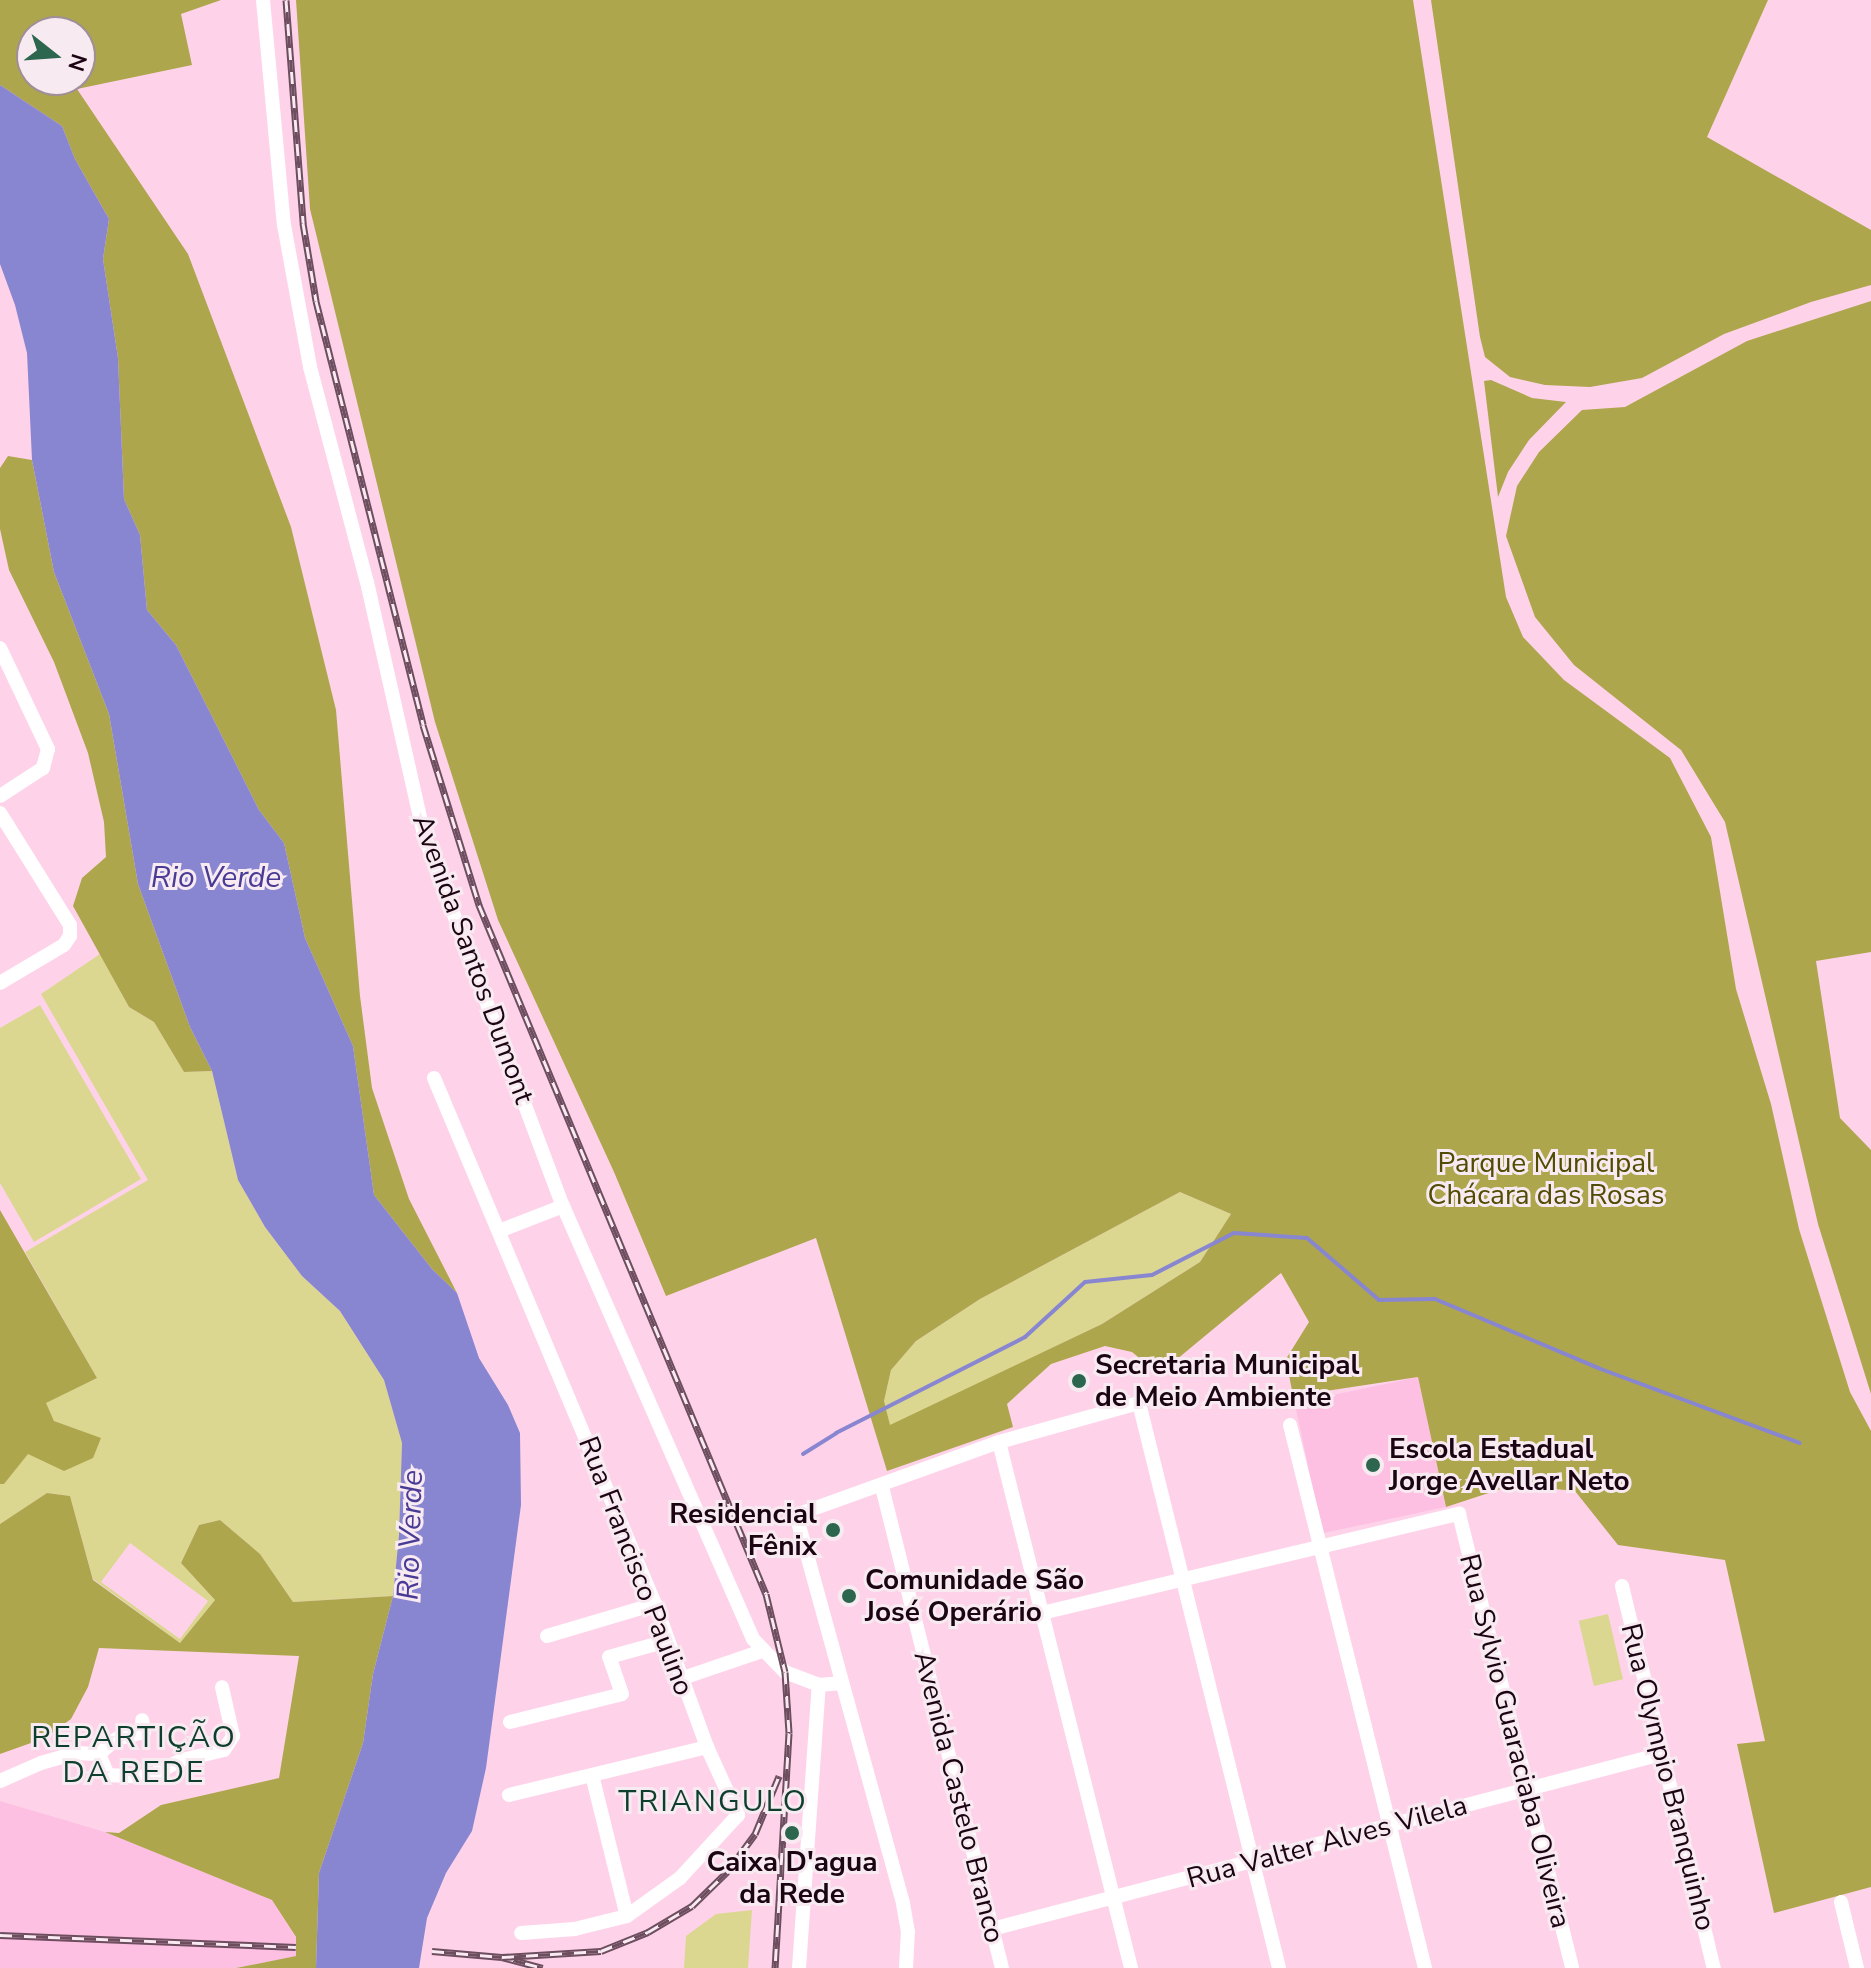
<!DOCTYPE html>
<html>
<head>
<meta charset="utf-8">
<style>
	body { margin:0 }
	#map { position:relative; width:1871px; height:1968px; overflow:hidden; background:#fed3ea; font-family:"Nunito Sans",sans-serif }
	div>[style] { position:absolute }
	.built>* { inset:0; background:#fec0e2; transform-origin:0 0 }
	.green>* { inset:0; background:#dbd791; transform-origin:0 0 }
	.forest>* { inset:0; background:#ada64c }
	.water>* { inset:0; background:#8885d1 }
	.stream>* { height:4px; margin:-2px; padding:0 2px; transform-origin:2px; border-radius:2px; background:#8885d1 }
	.minor>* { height:14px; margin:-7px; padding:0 7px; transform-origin:7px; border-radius:7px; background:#fff }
	.rail>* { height:7px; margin-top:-3.5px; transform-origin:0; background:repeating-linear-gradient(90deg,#f8eaf1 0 12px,#6c4e5f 0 24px); box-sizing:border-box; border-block:2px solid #6c4e5f }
	.dots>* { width:22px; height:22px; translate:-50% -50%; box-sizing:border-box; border:4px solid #f8eaf1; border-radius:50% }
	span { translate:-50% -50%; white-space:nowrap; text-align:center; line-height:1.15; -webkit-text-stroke:6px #f8eaf1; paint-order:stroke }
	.street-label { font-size:28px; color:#1c0513 }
	.park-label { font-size:28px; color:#514c01 }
	.poi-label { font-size:28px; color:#1c0513; font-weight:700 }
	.left { translate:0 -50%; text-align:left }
	.right { translate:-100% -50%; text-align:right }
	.water-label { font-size:30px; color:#483b96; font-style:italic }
	.neighbourhood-label { font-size:30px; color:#0e3e2d; letter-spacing:2px }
	.north { position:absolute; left:16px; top:16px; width:80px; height:80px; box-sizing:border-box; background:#f8eaf1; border:2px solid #a08e98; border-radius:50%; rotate:107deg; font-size:22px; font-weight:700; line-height:32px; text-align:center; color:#1c0513 }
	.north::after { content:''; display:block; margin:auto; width:28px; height:36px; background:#2c664f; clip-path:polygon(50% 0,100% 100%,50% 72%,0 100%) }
</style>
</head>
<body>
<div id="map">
	<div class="built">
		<div style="left:1418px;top:1377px;width:133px;height:126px;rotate:78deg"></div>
		<div style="clip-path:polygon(0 1801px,105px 1832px,272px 1900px,296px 1938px,296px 1956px,236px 1968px,0 1968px)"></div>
	</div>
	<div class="green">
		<div style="clip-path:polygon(evenodd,100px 954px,129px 1007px,154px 1022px,184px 1072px,212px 1071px,238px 1180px,265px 1227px,302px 1276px,340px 1311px,384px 1380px,402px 1443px,399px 1535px,393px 1596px,293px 1602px,260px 1554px,220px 1520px,199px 1525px,181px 1563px,215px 1600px,180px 1643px,93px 1579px,70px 1496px,47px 1493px,0 1524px,0 1484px,4px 1484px,28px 1453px,101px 1439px,54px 1421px,45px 1402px,97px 1378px,25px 1252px,148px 1180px,41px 994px,100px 954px,130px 1543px,208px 1601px,180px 1639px,101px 1582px,130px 1543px)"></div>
		<div style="clip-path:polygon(40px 1005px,141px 1179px,34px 1242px,0 1183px,0 1028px)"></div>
		<div style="clip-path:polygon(1180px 1192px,1231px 1214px,1200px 1262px,1102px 1324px,890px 1426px,884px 1401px,891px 1370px,916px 1341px,980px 1299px)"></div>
		<div style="left:1608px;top:1614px;width:67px;height:30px;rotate:77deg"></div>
		<div style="clip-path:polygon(752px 1910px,748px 1968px,684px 1968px,686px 1936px,716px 1914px)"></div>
	</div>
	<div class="forest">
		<div style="clip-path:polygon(evenodd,0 0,221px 0,181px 14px,192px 65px,77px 89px,188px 254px,291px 527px,336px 710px,360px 996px,372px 1088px,409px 1199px,457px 1293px,432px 1269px,374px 1195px,353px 1046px,305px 938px,284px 843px,259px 810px,176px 645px,147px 610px,140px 535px,124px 499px,118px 358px,103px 259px,109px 219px,75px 159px,62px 126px,0 85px,0 0,32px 32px,80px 32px,80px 80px,32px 80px,32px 32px)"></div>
		<div style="clip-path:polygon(evenodd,296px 0,1413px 0,1506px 597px,1523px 637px,1564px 680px,1670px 758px,1711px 837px,1736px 989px,1771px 1104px,1799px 1229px,1850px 1392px,1871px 1431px,1871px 1887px,1774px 1913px,1737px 1744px,1765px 1741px,1725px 1560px,1618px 1545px,1575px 1491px,1513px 1485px,1446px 1507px,1418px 1377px,1293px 1396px,1286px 1359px,1309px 1322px,1281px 1273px,1159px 1374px,1132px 1352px,1105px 1346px,1051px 1364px,1007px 1404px,1013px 1427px,887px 1471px,816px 1238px,666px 1296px,614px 1172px,498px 920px,435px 722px,310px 209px,296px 0,1180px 1192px,1231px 1214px,1200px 1262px,1102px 1324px,890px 1425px,884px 1401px,891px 1370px,916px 1341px,980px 1299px,1180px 1192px)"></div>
		<div style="clip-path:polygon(1431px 0,1768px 0,1707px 137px,1871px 230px,1871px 285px,1811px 302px,1724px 334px,1642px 378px,1590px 387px,1545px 385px,1510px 377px,1485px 357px,1480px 337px)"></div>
		<div style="clip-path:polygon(1871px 301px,1871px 952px,1816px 961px,1840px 1118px,1871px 1150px,1871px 1394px,1818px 1224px,1725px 822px,1681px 750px,1574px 665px,1535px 617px,1506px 536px,1517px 486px,1539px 452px,1582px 410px,1625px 407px,1747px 341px)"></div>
		<div style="clip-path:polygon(1491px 380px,1532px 398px,1566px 402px,1529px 440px,1508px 472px,1498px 497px,1484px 381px)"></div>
		<div style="clip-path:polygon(8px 456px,32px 460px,54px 572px,109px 714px,138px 884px,190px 1027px,212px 1071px,184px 1072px,154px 1022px,129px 1007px,73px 906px,82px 878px,106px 857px,104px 822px,88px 753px,54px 662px,9px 570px,0 529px,0 468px)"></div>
		<div style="clip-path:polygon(0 1210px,97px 1378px,46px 1403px,54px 1421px,101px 1438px,93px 1458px,64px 1471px,28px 1454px,4px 1484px,0 1484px)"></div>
		<div style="clip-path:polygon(47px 1493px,70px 1496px,93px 1580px,180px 1643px,215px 1600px,181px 1563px,199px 1525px,220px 1520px,260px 1554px,293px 1602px,393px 1596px,373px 1674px,363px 1743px,319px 1873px,316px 1968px,236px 1968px,296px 1956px,296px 1937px,272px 1900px,105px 1832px,119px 1833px,161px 1805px,279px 1778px,299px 1656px,99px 1648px,88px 1687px,71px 1719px,45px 1738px,0 1754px,0 1524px)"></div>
	</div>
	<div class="water">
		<div style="clip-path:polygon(0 85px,62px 126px,75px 159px,109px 219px,103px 259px,118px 358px,124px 499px,140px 535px,147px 610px,176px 645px,259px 810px,284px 843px,305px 938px,353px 1046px,374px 1195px,432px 1269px,457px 1293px,479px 1358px,508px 1405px,520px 1433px,521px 1505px,486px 1768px,472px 1831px,446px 1873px,427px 1918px,419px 1968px,316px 1968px,319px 1873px,363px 1743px,373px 1674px,393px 1596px,399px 1535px,402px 1443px,384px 1380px,340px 1311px,302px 1276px,265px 1227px,238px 1180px,212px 1071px,190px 1027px,138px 884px,109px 714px,54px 572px,32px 460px,27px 353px,15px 305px,0 264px)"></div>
	</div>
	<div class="stream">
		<div style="left:803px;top:1454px;width:39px;rotate:-32deg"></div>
		<div style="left:836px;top:1433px;width:212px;rotate:-26.9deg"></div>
		<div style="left:1025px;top:1337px;width:81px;rotate:-42.5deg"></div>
		<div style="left:1085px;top:1282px;width:67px;rotate:-6deg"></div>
		<div style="left:1152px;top:1275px;width:92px;rotate:-27.1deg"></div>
		<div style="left:1234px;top:1233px;width:73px;rotate:3.9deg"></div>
		<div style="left:1307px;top:1238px;width:95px;rotate:40.7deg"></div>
		<div style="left:1379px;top:1300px;width:56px;rotate:-1deg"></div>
		<div style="left:1435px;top:1299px;width:177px;rotate:22.9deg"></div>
		<div style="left:1598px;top:1368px;width:215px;rotate:20.4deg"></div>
	</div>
	<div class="minor">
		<div style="left:263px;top:0;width:226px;rotate:84.7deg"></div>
		<div style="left:284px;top:225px;width:144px;rotate:79.6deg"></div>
		<div style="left:310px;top:367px;width:222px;rotate:75.2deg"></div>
		<div style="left:367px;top:582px;width:259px;rotate:77.3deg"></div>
		<div style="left:424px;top:835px;width:396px;rotate:69.5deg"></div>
		<div style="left:563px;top:1206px;width:473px;rotate:66.3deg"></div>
		<div style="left:753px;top:1639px;width:46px;rotate:45.9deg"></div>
		<div style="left:785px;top:1672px;width:36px;rotate:21deg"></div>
		<div style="left:819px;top:1685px;width:23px;rotate:-5deg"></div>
		<div style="left:0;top:648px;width:112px;rotate:64.6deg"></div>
		<div style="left:48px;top:749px;width:20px;rotate:105deg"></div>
		<div style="left:43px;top:768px;width:51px;rotate:146.9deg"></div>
		<div style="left:0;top:813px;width:132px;rotate:58deg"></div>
		<div style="left:70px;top:925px;width:11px;rotate:90deg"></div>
		<div style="left:70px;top:936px;width:11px;rotate:124deg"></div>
		<div style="left:64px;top:945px;width:74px;rotate:149.3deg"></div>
		<div style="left:434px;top:1078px;width:571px;rotate:67.21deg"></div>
		<div style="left:655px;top:1604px;width:152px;rotate:70deg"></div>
		<div style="left:707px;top:1747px;width:75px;rotate:65.5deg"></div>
		<div style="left:738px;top:1815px;width:86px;rotate:132.6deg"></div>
		<div style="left:680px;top:1878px;width:65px;rotate:144.4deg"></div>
		<div style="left:627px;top:1916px;width:54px;rotate:166deg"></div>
		<div style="left:575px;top:1929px;width:54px;rotate:175.8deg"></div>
		<div style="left:499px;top:1231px;width:69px;rotate:-21.3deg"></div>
		<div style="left:1290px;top:1425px;width:560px;rotate:76.04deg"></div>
		<div style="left:999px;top:1442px;width:542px;rotate:75.91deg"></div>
		<div style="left:882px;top:1487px;width:496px;rotate:76deg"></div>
		<div style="left:1622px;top:1586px;width:393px;rotate:76.5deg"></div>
		<div style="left:1042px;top:1613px;width:429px;rotate:-13.4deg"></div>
		<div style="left:1459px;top:1514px;width:468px;rotate:76deg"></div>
		<div style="left:547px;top:1636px;width:113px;rotate:-16.5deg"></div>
		<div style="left:680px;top:1679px;width:87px;rotate:-18.9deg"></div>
		<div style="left:510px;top:1722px;width:115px;rotate:-14deg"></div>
		<div style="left:622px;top:1694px;width:39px;rotate:-109deg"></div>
		<div style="left:609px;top:1657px;width:60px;rotate:-15.4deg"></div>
		<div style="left:99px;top:1754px;width:23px;rotate:67deg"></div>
		<div style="left:108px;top:1775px;width:40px;rotate:2.9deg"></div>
		<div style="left:148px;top:1777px;width:38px;rotate:-27deg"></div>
		<div style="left:182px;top:1760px;width:43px;rotate:-13.4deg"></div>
		<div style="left:224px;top:1750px;width:17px;rotate:-57deg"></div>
		<div style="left:233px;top:1736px;width:50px;rotate:-102.7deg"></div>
		<div style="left:592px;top:1775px;width:145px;rotate:76.1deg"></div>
		<div style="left:0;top:1781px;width:45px;rotate:-23.7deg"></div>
		<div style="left:41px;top:1763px;width:37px;rotate:-16deg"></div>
		<div style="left:77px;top:1753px;width:22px;rotate:3deg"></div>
		<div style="left:99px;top:1754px;width:23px;rotate:-41deg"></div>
		<div style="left:116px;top:1739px;width:29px;rotate:-14deg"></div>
		<div style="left:144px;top:1732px;width:12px;rotate:-99deg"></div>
		<div style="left:509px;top:1795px;width:204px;rotate:-13.6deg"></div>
		<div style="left:1841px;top:1902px;width:68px;rotate:76.4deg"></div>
		<div style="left:992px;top:1929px;width:692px;rotate:-14.64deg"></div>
		<div style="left:799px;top:1968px;width:284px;rotate:-86deg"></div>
		<div style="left:906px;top:1968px;width:36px;rotate:-87deg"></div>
		<div style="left:908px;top:1932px;width:29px;rotate:-100deg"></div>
		<div style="left:903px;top:1903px;width:402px;rotate:-105.4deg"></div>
		<div style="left:796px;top:1515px;width:216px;rotate:-19.8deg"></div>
		<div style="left:999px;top:1442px;width:145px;rotate:-15.6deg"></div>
		<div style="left:1139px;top:1403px;width:582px;rotate:76.08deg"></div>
	</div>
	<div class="rail">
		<div style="left:286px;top:0;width:224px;rotate:85.6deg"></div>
		<div style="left:303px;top:223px;width:79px;rotate:80.5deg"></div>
		<div style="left:316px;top:301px;width:437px;rotate:75.8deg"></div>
		<div style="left:423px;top:725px;width:189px;rotate:72.7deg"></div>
		<div style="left:479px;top:905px;width:746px;rotate:67.39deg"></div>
		<div style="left:766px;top:1594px;width:80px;rotate:76.3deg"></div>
		<div style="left:785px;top:1672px;width:61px;rotate:86.2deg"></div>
		<div style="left:789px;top:1733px;width:235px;rotate:93.4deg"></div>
		<div style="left:0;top:1935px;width:296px;rotate:2.3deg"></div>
		<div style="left:432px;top:1951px;width:70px;rotate:4.9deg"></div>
		<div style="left:502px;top:1957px;width:42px;rotate:15deg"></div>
		<div style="left:502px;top:1957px;width:99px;rotate:-3.5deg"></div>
		<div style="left:601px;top:1951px;width:51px;rotate:-22deg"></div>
		<div style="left:648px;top:1932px;width:51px;rotate:-30.6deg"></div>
		<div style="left:692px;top:1906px;width:49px;rotate:-44.2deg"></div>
		<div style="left:727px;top:1872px;width:47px;rotate:-53.6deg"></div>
		<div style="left:755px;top:1834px;width:63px;rotate:-67.5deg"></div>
	</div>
	<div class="dots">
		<div style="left:1079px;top:1381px;background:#2c664f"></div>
		<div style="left:1373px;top:1465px;background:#2c664f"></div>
		<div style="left:833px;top:1530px;background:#2c664f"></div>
		<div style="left:849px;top:1596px;background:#2c664f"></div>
		<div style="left:792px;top:1833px;background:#2c664f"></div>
	</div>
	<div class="street-label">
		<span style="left:473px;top:959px;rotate:70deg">Avenida Santos Dumont</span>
		<span style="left:636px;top:1566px;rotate:69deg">Rua Francisco Paulino</span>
		<span style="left:1515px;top:1741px;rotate:76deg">Rua Sylvio Guaraciaba Oliveira</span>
		<span style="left:1668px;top:1777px;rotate:76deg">Rua Olympio Branquinho</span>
		<span style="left:959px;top:1797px;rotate:76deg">Avenida Castelo Branco</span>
		<span style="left:1327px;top:1842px;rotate:-15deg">Rua Valter Alves Vilela</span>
	</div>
	<div class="park-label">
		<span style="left:1546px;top:1179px">Parque Municipal<br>Chácara das Rosas</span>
	</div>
	<div class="poi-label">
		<span class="left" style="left:1095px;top:1381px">Secretaria Municipal<br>de Meio Ambiente</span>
		<span class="left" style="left:1389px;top:1465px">Escola Estadual<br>Jorge Avellar Neto</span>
		<span class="right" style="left:817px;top:1530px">Residencial<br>Fênix</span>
		<span class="left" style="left:865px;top:1596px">Comunidade São<br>José Operário</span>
		<span style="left:792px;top:1878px">Caixa D'agua<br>da Rede</span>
	</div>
	<div class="water-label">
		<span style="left:216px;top:878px">Rio Verde</span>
		<span style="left:411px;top:1535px;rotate:-88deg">Rio Verde</span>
	</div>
	<div class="neighbourhood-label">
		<span style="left:134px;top:1755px">REPARTIÇÃO<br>DA REDE</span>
		<span style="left:713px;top:1802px">TRIANGULO</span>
	</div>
	<div class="north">N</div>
</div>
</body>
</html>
